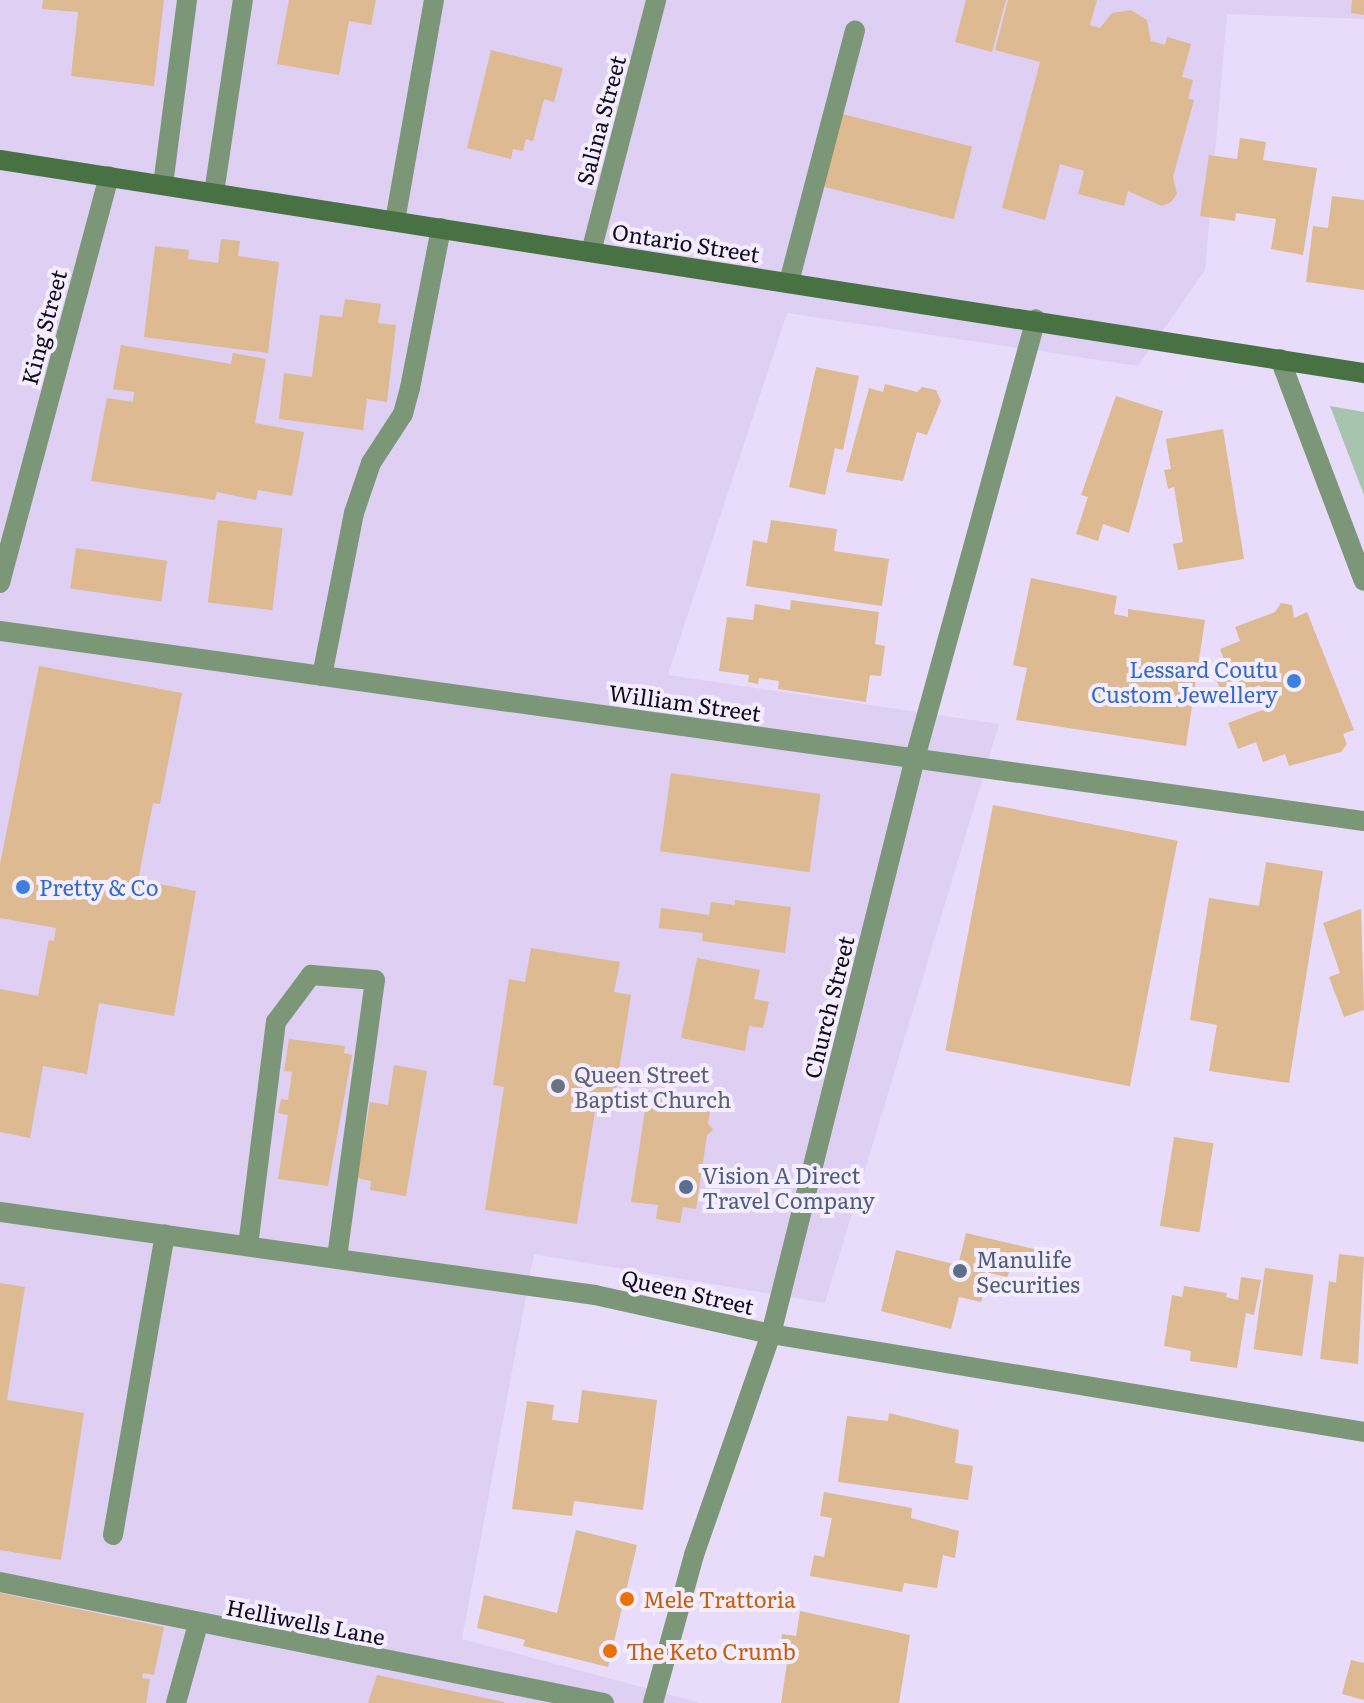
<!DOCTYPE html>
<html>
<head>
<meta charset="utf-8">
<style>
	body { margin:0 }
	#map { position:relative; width:1364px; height:1703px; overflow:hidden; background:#e9dcfb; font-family:Literata,serif }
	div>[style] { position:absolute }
	.built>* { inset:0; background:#dfcff3 }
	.green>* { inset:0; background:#a7c4ae }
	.building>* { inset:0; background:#ddba92; transform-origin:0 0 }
	.service>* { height:20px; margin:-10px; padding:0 10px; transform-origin:10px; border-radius:10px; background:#7b9777 }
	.minor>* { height:20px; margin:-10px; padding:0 10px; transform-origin:10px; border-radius:10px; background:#7b9777 }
	.tertiary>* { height:20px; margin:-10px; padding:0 10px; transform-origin:10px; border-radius:10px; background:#7b9777 }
	.secondary>* { height:20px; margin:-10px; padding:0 10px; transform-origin:10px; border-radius:10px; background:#487243 }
	.dots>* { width:22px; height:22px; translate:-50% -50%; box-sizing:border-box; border:4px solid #f4ecff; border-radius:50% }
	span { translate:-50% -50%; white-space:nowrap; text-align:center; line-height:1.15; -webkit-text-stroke:8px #f4ecff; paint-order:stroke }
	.street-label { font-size:22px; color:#110c16 }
	.shop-label { font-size:22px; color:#366cbe }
	.right { translate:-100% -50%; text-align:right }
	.left { translate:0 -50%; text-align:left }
	.worship-label { font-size:22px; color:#5b616d }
	.service-label { font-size:22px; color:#4e5e75 }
	.food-label { font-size:22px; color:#c56008 }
</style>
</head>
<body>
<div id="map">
	<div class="built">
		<div style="clip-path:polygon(0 0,1364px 0,1364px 19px,1227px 14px,1205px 270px,1138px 366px,787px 313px,668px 675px,999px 724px,825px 1303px,534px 1254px,462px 1639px,701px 1703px,0 1703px)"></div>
	</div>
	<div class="green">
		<div style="clip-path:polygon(1330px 406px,1364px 412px,1364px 495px)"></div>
	</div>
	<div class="building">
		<div style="clip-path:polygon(43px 0,164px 0,154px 86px,71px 76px,78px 12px,42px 9px)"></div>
		<div style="clip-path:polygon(289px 0,376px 0,371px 25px,349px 21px,339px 75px,277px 64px)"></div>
		<div style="clip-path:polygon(966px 0,1006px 0,992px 52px,955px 42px)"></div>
		<div style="clip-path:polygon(1008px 0,1097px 0,1090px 25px,1100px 28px,1112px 13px,1131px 10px,1147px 20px,1151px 41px,1165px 45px,1167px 37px,1191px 44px,1182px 77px,1193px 80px,1188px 99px,1194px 100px,1173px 177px,1177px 194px,1171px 202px,1162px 206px,1128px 191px,1124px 206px,1078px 194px,1084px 171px,1060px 164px,1045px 220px,1002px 208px,1040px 62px,995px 50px)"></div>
		<div style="clip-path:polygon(1352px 0,1364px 0,1364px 15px,1351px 13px)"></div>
		<div style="clip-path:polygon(491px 50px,563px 68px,554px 102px,544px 99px,533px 141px,526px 139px,523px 151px,513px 149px,511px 159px,467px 148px)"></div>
		<div style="left:842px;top:114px;width:134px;height:75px;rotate:14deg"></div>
		<div style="clip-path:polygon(1240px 138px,1266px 142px,1263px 160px,1317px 168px,1303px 255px,1271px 249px,1276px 219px,1236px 213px,1235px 221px,1200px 216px,1209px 155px,1237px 159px)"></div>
		<div style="clip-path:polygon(1332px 196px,1364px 200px,1364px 290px,1306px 282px,1313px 226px,1328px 228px)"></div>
		<div style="clip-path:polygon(221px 239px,240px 241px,238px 256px,279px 262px,268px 353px,144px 337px,155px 246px,189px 250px,188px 259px,218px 263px)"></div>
		<div style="clip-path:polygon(345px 299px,381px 304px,378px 323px,396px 325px,387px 402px,367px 399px,363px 430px,279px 419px,284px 373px,312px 377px,320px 315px,342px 317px)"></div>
		<div style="clip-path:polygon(121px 345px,231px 364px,233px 353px,266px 359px,255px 423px,304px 432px,292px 496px,258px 490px,256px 500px,217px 492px,215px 500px,91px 481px,107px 398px,133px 402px,134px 392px,113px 389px)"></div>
		<div style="clip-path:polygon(816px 367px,859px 376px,843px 450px,835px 448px,825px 495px,789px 487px)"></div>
		<div style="clip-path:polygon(885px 384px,917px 392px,922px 387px,936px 390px,941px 401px,927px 435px,917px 432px,903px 481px,846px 472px,869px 388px,883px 392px)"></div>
		<div style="clip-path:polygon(1116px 396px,1163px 411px,1129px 533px,1103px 524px,1098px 541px,1076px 534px,1088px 497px,1081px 495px)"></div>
		<div style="clip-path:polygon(1223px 429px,1244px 559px,1178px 570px,1173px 544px,1183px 542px,1174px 487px,1168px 489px,1164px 470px,1171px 469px,1166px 439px)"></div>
		<div style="left:218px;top:520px;width:65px;height:83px;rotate:7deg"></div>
		<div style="clip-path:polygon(771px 520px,837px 529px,834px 551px,889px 559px,882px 606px,746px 586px,753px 540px,767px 543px)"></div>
		<div style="left:76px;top:548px;width:92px;height:41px;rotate:8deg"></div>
		<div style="clip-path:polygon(1031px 578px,1117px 596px,1114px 614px,1128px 617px,1128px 609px,1205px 620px,1186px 746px,1016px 720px,1027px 668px,1013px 665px)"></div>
		<div style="clip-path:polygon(791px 600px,879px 612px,875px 644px,885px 646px,881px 676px,870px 675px,866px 702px,778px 689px,779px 681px,759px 678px,758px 684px,748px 682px,749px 675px,719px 671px,727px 617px,753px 620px,755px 604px,790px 610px)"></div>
		<div style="clip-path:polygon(1281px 603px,1292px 605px,1294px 618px,1307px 612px,1354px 730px,1343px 734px,1347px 744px,1341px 752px,1289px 766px,1285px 754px,1263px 762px,1256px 742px,1238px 749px,1228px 723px,1268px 708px,1260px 685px,1223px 698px,1215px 675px,1228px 671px,1220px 649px,1240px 641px,1235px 627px,1275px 612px)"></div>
		<div style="clip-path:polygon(39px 666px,182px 693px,160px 804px,153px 803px,138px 880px,196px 891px,174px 1016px,99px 1003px,87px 1074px,43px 1066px,30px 1138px,0 1132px,0 989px,38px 996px,49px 940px,54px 941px,56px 928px,0 918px,0 865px)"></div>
		<div style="left:671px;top:773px;width:151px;height:79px;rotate:8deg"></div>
		<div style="left:993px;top:805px;width:188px;height:250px;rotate:11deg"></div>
		<div style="clip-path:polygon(1266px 862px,1323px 871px,1289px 1083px,1209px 1071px,1217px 1025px,1190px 1020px,1209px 898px,1259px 906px)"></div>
		<div style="clip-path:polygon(735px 900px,791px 907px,785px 953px,702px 941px,703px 933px,659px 928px,661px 908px,709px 915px,711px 902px,735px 905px)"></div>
		<div style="clip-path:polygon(1361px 909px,1364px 1010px,1344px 1017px,1329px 977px,1340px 973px,1323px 923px)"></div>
		<div style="clip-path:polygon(531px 948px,620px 962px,614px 992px,631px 995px,614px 1102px,597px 1099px,577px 1224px,485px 1210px,504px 1087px,493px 1085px,509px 979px,525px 982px)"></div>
		<div style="clip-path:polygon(697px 958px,760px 970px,754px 999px,769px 1002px,763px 1028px,749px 1026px,745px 1051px,681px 1038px)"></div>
		<div style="clip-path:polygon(289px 1039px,345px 1046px,344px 1053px,352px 1055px,328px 1186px,278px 1179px,288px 1115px,278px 1113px,281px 1099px,288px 1100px,292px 1072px,284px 1071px)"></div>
		<div style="clip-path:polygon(394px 1065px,427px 1071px,406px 1196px,370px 1190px,371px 1181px,357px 1178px,370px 1102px,388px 1105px)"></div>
		<div style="clip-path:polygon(648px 1091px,712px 1101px,708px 1123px,713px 1130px,707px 1135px,696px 1209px,683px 1207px,680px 1223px,656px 1219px,658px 1205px,631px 1202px)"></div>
		<div style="left:1174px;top:1137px;width:40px;height:90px;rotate:9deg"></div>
		<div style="clip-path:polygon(966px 1233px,1038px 1250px,1032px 1272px,1011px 1268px,1007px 1277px,990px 1273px,981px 1302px,959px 1297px,951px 1329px,881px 1311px,896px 1250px,958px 1265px)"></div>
		<div style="clip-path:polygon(1339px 1254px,1364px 1257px,1358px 1364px,1320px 1359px,1329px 1281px,1336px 1283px)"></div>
		<div style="left:1265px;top:1268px;width:49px;height:82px;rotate:8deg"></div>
		<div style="clip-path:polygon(1241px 1277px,1261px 1280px,1254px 1315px,1246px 1313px,1237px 1368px,1190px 1361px,1191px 1351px,1164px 1346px,1172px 1295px,1182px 1297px,1184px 1286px,1227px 1293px,1226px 1297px,1238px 1300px)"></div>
		<div style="clip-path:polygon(0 1283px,25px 1287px,7px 1400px,84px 1413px,61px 1560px,0 1550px)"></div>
		<div style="clip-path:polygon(582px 1390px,657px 1400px,643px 1510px,574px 1501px,572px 1516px,512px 1509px,527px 1401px,554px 1405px,552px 1420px,578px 1423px)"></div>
		<div style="clip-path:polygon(889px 1413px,959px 1430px,955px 1463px,973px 1466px,968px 1500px,838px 1482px,847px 1416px,888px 1421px)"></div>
		<div style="clip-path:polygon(824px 1492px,912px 1508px,911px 1518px,959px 1531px,955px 1558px,943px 1555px,937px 1588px,904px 1583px,902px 1592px,810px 1576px,814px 1555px,824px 1557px,832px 1518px,820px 1516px)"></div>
		<div style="clip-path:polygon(576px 1530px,637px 1545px,608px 1667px,523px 1646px,525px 1640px,477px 1628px,484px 1595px,557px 1613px)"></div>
		<div style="clip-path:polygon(0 1593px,164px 1627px,154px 1675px,143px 1673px,142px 1678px,150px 1679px,146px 1703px,0 1703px)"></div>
		<div style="clip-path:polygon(800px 1611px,910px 1635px,899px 1703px,781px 1703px,788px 1656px,779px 1655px,782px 1634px,796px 1636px)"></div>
		<div style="clip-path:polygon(1351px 1660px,1364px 1663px,1364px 1700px,1342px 1694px)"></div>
		<div style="clip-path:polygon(377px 1675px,504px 1702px,504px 1703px,368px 1703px)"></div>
	</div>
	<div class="service">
		<div style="left:163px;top:185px;width:187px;rotate:-82.6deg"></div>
		<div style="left:214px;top:193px;width:195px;rotate:-81.5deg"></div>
		<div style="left:395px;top:221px;width:224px;rotate:-80deg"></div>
		<div style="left:789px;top:282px;width:260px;rotate:-75.3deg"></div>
		<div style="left:322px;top:676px;width:166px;rotate:-78.9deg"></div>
		<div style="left:354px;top:513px;width:53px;rotate:-71.2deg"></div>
		<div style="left:371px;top:463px;width:59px;rotate:-56.9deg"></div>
		<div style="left:403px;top:414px;width:27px;rotate:-75deg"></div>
		<div style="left:410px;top:388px;width:163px;rotate:-79deg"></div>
		<div style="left:248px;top:1246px;width:226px;rotate:-82.9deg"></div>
		<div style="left:276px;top:1022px;width:59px;rotate:-53.3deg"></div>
		<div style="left:311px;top:975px;width:64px;rotate:4.5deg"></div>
		<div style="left:375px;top:980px;width:281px;rotate:97.8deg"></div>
		<div style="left:113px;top:1535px;width:305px;rotate:-80.2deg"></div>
		<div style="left:0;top:1582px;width:616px;rotate:11.33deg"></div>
	</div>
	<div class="minor">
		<div style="left:591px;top:252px;width:260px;rotate:-75.5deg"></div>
		<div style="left:1280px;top:359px;width:237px;rotate:69.3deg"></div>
		<div style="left:0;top:631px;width:1377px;rotate:7.93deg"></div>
		<div style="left:0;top:1212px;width:601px;rotate:7.94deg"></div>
		<div style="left:595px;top:1295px;width:180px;rotate:12.5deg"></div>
		<div style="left:771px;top:1334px;width:601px;rotate:9.38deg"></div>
		<div style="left:176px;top:1703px;width:82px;rotate:-74.4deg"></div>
	</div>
	<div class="tertiary">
		<div style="left:0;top:583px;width:421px;rotate:-75deg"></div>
		<div style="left:653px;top:1703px;width:154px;rotate:-74.5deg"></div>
		<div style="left:694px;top:1555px;width:234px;rotate:-70.8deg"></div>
		<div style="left:771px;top:1334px;width:594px;rotate:-75.96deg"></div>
		<div style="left:915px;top:758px;width:455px;rotate:-74.6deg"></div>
	</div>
	<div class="secondary">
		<div style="left:0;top:160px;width:1381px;rotate:8.88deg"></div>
	</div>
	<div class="dots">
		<div style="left:1294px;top:681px;background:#3f7fe0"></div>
		<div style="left:23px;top:887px;background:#3f7fe0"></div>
		<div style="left:558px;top:1086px;background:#6b7280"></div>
		<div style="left:686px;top:1187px;background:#5c6f8a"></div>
		<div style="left:960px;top:1271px;background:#5c6f8a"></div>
		<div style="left:627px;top:1599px;background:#e8710a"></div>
		<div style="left:610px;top:1651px;background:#e8710a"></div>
	</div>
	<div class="street-label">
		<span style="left:600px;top:120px;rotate:-75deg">Salina Street</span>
		<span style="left:686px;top:242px;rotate:9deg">Ontario Street</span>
		<span style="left:43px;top:327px;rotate:-75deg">King Street</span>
		<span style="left:685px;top:702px;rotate:8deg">William Street</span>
		<span style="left:828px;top:1007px;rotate:-76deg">Church Street</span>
		<span style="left:688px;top:1291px;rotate:13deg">Queen Street</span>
		<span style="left:306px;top:1621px;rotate:11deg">Helliwells Lane</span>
	</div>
	<div class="shop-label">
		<span class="right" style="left:1278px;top:681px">Lessard Coutu<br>Custom Jewellery</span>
		<span class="left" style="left:39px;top:887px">Pretty &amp; Co</span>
	</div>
	<div class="worship-label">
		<span class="left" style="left:574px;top:1086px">Queen Street<br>Baptist Church</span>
	</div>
	<div class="service-label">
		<span class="left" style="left:702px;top:1187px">Vision A Direct<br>Travel Company</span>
		<span class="left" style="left:976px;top:1271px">Manulife<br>Securities</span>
	</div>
	<div class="food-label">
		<span class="left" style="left:643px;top:1599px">Mele Trattoria</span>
		<span class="left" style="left:626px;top:1651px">The Keto Crumb</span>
	</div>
</div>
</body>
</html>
